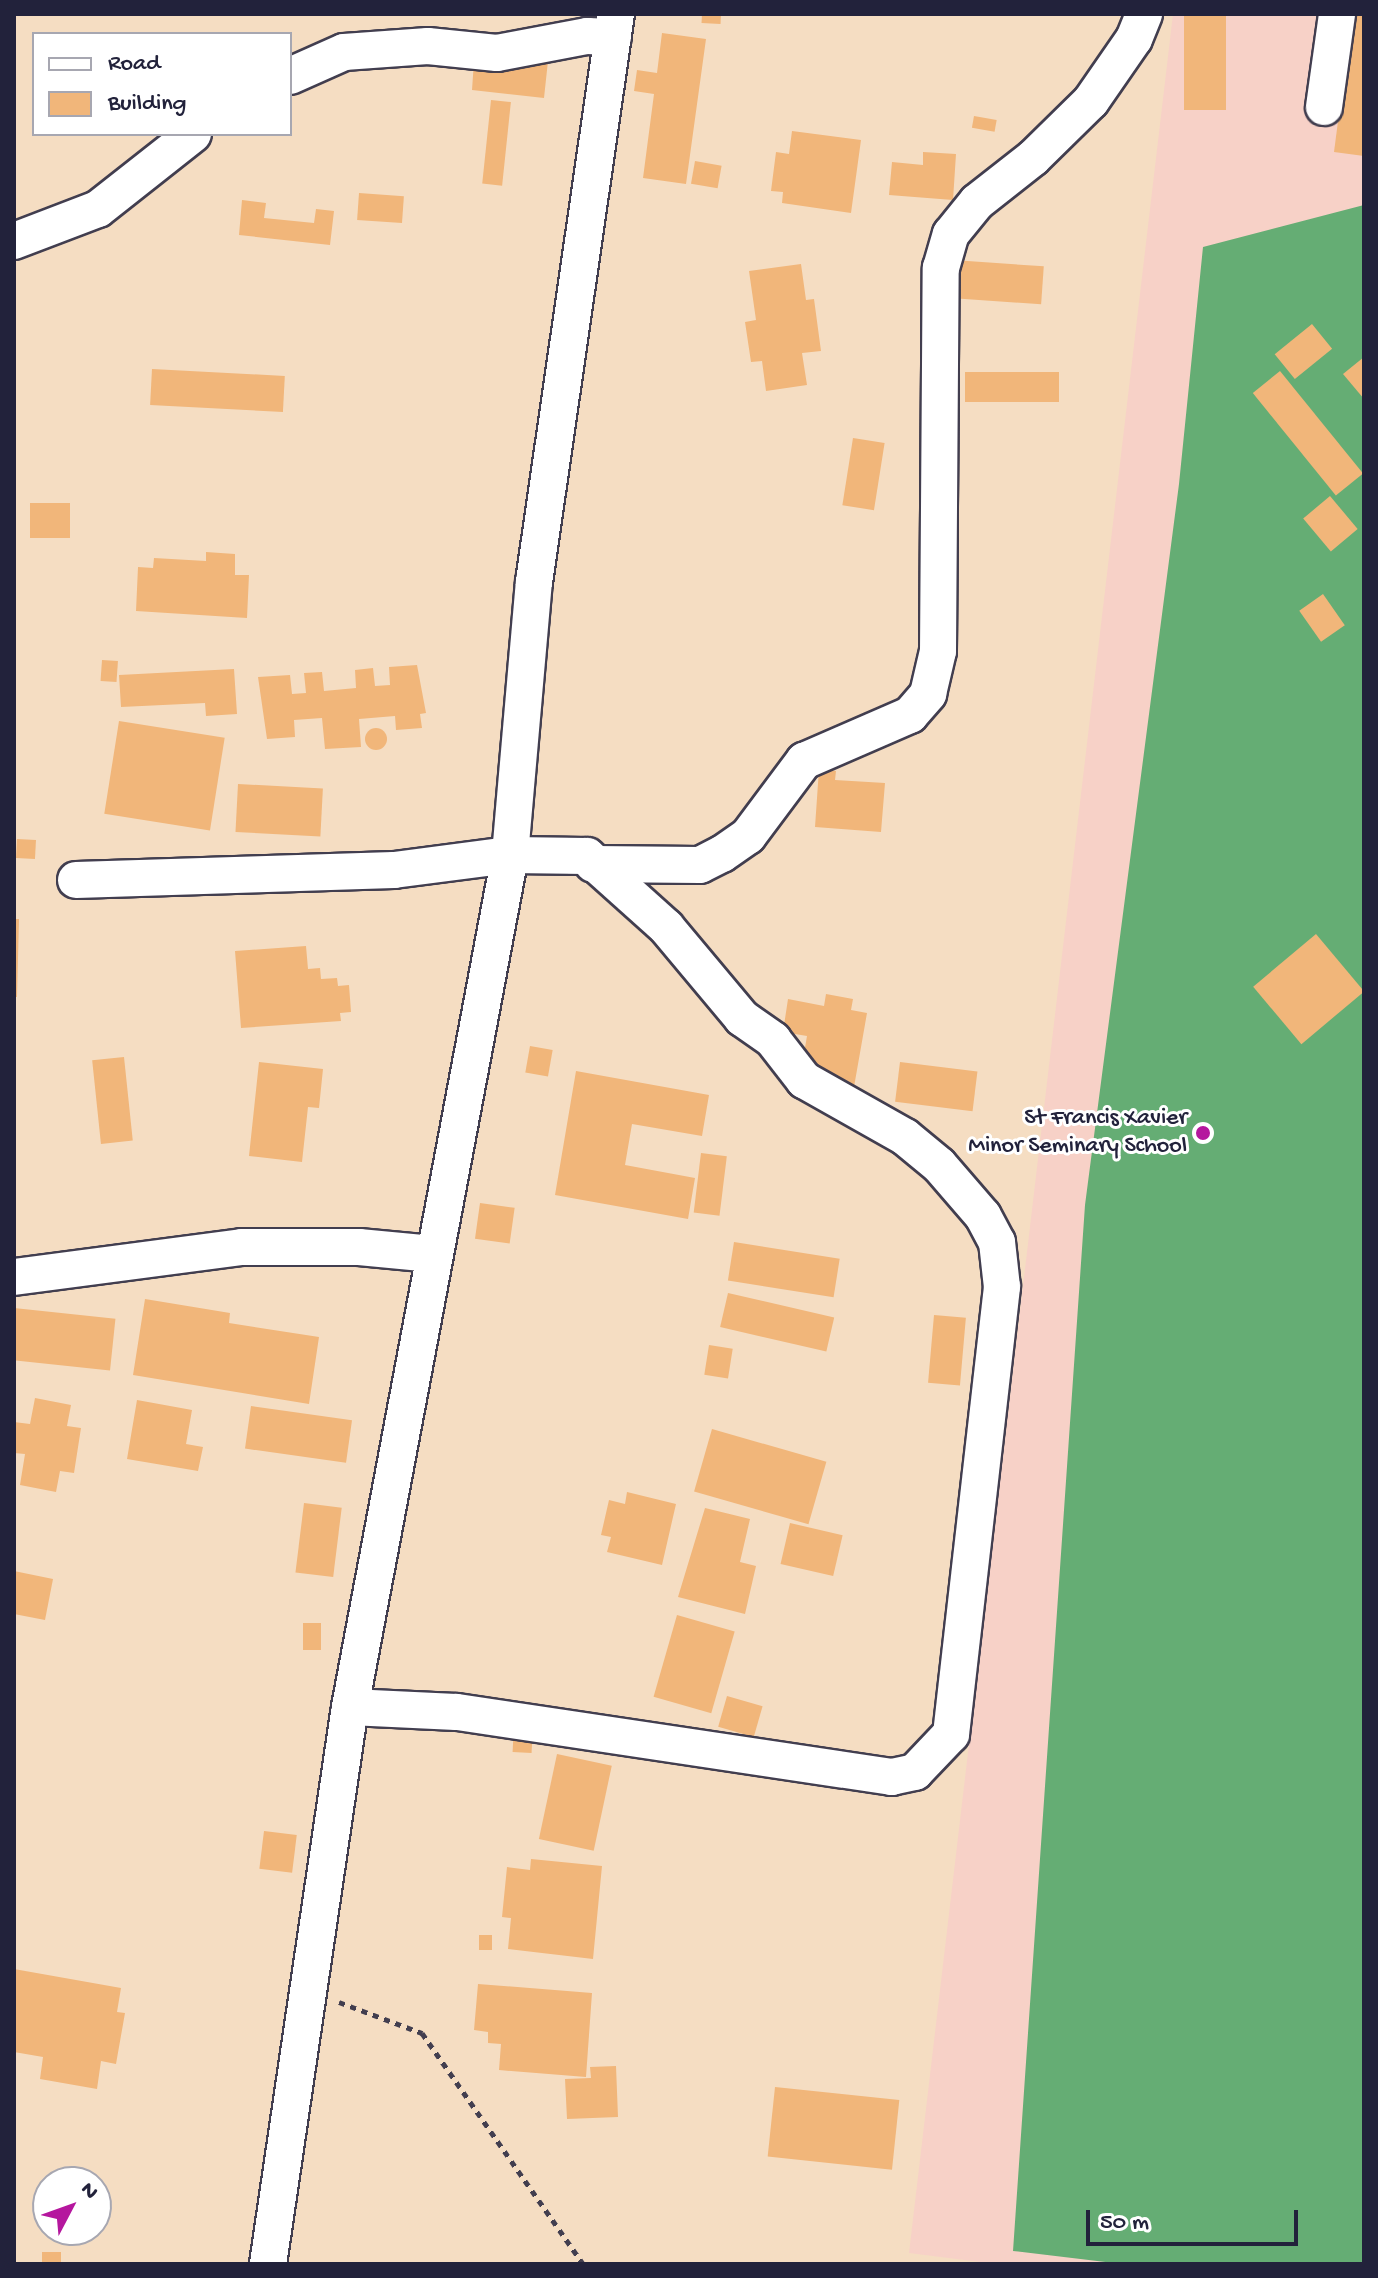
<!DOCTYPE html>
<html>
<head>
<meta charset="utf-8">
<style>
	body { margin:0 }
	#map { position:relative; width:1378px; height:2278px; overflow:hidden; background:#f5ddc2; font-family:"Gochi Hand",sans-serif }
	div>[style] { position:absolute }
	.built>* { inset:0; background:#f7d1c7 }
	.forest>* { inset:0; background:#65ad74 }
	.building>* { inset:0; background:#f1b67a; transform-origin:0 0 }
	.round { border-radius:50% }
	.path>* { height:5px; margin-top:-2.5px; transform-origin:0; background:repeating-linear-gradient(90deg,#423e4f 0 6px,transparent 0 12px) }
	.roads { filter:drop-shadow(2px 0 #423e4f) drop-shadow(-2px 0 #423e4f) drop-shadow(0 2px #423e4f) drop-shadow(0 -2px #423e4f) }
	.minor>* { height:36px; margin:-18px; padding:0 18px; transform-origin:18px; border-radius:18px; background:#fff }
	.dots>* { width:22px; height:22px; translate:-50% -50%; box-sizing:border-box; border:4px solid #fff; border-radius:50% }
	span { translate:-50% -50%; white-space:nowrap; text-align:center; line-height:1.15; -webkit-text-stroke:6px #fff; paint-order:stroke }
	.poi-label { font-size:24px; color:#22223b }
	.right { translate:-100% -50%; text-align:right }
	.frame { position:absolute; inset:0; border:16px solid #22223b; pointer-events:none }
	.legend { position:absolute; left:32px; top:32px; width:260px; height:104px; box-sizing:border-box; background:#fff; border:2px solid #a7a7b1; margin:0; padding:10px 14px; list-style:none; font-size:24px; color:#22223b }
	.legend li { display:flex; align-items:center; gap:16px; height:40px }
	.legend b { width:40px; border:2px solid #a7a7b1 }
	.north { position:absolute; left:32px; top:2166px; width:80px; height:80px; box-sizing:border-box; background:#fff; border:2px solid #a7a7b1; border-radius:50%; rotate:49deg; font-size:22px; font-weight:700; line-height:32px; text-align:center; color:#22223b }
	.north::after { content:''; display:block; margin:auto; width:28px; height:36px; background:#b5179e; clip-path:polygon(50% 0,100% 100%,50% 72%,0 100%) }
	.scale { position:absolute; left:1086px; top:2210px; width:212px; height:36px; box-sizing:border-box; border:4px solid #22223b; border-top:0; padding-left:10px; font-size:24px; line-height:28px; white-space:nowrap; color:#22223b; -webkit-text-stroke:6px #fff; paint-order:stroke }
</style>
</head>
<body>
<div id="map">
	<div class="built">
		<div style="clip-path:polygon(1173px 14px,1364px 14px,1364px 2264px,996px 2264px,909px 2253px)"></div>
	</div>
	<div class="forest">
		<div style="clip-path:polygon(1364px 205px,1364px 2264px,1122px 2264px,1013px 2251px,1085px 1205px,1179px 484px,1203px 247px)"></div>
	</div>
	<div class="building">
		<div style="left:702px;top:14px;width:19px;height:9px;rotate:3deg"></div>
		<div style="left:1184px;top:14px;width:42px;height:96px"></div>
		<div style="clip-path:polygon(1352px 14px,1364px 14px,1364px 156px,1334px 152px)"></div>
		<div style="clip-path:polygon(662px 33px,706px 39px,686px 184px,643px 178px,654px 94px,634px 91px,637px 70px,657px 73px)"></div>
		<div style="clip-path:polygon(525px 58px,548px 61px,544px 98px,472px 90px,474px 61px,524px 66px)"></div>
		<div style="left:491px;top:100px;width:20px;height:84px;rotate:6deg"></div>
		<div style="left:974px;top:116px;width:23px;height:12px;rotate:10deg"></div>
		<div style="clip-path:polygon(792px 131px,861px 140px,851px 213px,782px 203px,783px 192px,771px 191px,776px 152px,789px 154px)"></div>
		<div style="clip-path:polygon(923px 152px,956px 154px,953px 200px,889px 195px,892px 162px,923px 165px)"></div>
		<div style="left:695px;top:161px;width:27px;height:23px;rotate:10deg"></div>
		<div style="left:359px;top:193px;width:45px;height:27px;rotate:4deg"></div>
		<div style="clip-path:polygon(242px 200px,266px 203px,264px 218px,314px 223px,316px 209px,334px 211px,330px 245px,239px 235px)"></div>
		<div style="left:953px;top:260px;width:91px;height:38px;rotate:4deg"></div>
		<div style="clip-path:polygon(801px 264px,806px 300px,814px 299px,821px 351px,802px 353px,807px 385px,766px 391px,762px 361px,751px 362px,745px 322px,756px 320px,749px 271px)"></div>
		<div style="left:1312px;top:324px;width:32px;height:48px;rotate:51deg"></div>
		<div style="clip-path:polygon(1364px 357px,1364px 399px,1343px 374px)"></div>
		<div style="left:152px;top:369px;width:133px;height:36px;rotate:3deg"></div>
		<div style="left:1280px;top:371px;width:132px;height:35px;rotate:51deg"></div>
		<div style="left:965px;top:372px;width:94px;height:30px"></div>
		<div style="left:853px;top:438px;width:32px;height:68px;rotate:9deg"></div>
		<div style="left:1330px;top:496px;width:43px;height:35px;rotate:50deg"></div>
		<div style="left:30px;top:503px;width:40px;height:35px"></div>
		<div style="clip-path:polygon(206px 552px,235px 554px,235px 575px,249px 575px,247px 618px,136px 611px,138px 567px,153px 568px,154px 558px,206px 561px)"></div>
		<div style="left:1323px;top:594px;width:38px;height:29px;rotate:55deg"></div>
		<div style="left:102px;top:660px;width:16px;height:21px;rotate:4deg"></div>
		<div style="clip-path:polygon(417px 665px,426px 713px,420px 714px,422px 728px,396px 730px,395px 716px,359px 719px,361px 747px,325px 749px,322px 718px,294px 720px,295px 737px,267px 739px,258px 677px,290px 675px,292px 694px,306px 693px,304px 673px,322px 672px,324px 691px,356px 688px,355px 670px,373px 668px,375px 686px,390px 685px,389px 667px)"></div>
		<div style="clip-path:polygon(234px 669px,237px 714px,206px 716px,205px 703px,121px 707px,119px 675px)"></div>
		<div style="left:119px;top:721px;width:107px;height:94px;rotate:9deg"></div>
		<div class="round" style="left:365px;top:728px;width:22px;height:22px"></div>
		<div style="clip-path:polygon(819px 769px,836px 771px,835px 780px,885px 783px,881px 832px,815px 827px)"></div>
		<div style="left:238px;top:784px;width:85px;height:48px;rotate:3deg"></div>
		<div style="left:17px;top:839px;width:19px;height:19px;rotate:3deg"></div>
		<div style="clip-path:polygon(14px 919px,19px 919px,17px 997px,14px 997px)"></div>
		<div style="left:1316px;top:934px;width:75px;height:82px;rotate:50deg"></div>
		<div style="clip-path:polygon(306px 946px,308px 969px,320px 968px,321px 979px,337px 978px,338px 986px,349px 985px,351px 1012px,340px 1013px,341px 1021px,241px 1028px,235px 951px)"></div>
		<div style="clip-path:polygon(826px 994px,853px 999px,851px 1010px,867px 1013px,854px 1087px,807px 1079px,802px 1065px,807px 1036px,783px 1032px,788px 999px,824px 1006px)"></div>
		<div style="left:530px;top:1046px;width:23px;height:27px;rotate:10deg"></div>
		<div style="left:124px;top:1057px;width:84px;height:32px;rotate:84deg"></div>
		<div style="clip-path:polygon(259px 1062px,323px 1069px,319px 1108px,308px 1107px,302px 1162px,249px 1156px)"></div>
		<div style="left:900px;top:1062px;width:78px;height:40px;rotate:7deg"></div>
		<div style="clip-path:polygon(576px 1071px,709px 1095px,702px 1136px,632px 1124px,625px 1165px,695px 1178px,688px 1219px,555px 1195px)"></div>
		<div style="left:701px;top:1153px;width:26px;height:60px;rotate:7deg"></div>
		<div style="left:480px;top:1203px;width:35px;height:36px;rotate:8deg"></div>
		<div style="left:734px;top:1242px;width:107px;height:39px;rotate:9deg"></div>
		<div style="left:728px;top:1293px;width:109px;height:35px;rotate:13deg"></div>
		<div style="clip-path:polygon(145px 1299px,230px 1313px,229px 1323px,319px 1337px,309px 1404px,133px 1375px)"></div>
		<div style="left:14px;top:1308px;width:102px;height:52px;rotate:6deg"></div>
		<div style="left:934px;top:1315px;width:32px;height:68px;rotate:5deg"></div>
		<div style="left:709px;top:1345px;width:24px;height:30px;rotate:9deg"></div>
		<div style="clip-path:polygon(35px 1398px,71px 1405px,67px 1426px,81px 1428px,74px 1473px,60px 1471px,56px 1492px,20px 1485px,25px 1454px,14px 1453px,14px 1422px,30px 1424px)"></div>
		<div style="clip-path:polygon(137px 1400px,192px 1410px,186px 1444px,203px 1447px,198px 1471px,127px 1459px)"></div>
		<div style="left:251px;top:1406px;width:102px;height:43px;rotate:8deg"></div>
		<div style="left:712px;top:1429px;width:119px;height:65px;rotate:16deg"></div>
		<div style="clip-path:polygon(627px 1492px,676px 1504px,662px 1565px,607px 1552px,611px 1537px,601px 1535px,609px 1500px,625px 1504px)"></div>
		<div style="left:304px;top:1503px;width:38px;height:70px;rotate:7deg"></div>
		<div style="clip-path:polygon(705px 1508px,750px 1519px,740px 1562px,756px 1566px,745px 1614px,678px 1597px)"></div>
		<div style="left:790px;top:1523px;width:54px;height:42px;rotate:13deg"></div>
		<div style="clip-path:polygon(14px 1571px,53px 1579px,45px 1620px,14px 1614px)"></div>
		<div style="left:677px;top:1615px;width:60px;height:85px;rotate:16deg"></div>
		<div style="left:303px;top:1623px;width:18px;height:27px"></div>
		<div style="left:727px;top:1696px;width:37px;height:32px;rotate:16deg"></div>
		<div style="left:514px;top:1725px;width:19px;height:27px;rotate:3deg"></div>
		<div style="left:557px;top:1754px;width:56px;height:87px;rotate:12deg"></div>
		<div style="left:264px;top:1831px;width:33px;height:38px;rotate:7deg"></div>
		<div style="clip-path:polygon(531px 1859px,602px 1866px,593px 1959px,508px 1949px,511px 1918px,502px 1917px,507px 1867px,530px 1870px)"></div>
		<div style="left:479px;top:1935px;width:13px;height:15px"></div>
		<div style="clip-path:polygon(14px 1969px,121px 1988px,117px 2012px,125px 2013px,116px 2064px,101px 2061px,97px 2089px,40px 2079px,43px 2057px,14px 2052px)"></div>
		<div style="clip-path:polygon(478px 1984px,592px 1993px,586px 2077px,499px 2070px,501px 2044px,488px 2043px,488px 2032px,474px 2030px)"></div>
		<div style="clip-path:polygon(616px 2066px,618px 2117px,567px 2119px,565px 2079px,591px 2078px,590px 2067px)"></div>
		<div style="left:775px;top:2087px;width:125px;height:70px;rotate:6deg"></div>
		<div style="left:42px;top:2252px;width:19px;height:12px"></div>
	</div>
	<div class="path">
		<div style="left:339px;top:2002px;width:89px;rotate:20.5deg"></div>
		<div style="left:422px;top:2033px;width:282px;rotate:55.1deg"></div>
	</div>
	<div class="roads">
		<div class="minor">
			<div style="left:290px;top:76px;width:59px;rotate:-24deg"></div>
			<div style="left:344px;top:52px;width:84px;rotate:-4.1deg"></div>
			<div style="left:428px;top:46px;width:69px;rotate:5.8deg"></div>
			<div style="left:497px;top:53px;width:92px;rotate:-10.7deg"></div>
			<div style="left:587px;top:36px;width:26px;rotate:2deg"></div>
			<div style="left:1324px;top:107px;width:94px;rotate:-82deg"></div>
			<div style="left:14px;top:241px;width:90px;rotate:-20.9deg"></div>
			<div style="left:98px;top:209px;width:121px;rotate:-38.3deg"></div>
			<div style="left:593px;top:864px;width:107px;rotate:0.5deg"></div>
			<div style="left:700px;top:865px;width:25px;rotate:-27deg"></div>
			<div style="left:722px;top:854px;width:32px;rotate:-35deg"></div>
			<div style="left:748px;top:836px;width:94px;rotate:-53.3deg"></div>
			<div style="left:804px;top:761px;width:116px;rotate:-23.5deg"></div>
			<div style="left:910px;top:715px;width:28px;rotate:-49deg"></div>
			<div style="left:928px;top:694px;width:44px;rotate:-76.9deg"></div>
			<div style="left:938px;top:651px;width:383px;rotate:-89.6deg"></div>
			<div style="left:941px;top:268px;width:35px;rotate:-74deg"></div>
			<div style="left:951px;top:234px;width:41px;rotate:-50.9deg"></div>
			<div style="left:977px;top:202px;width:71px;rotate:-38.2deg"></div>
			<div style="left:1033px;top:158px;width:81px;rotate:-44.5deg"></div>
			<div style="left:1091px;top:101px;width:75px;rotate:-55.3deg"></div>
			<div style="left:1134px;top:39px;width:27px;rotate:-68deg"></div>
			<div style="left:76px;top:880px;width:318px;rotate:-1.8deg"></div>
			<div style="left:394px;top:870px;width:117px;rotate:-7.4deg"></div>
			<div style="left:510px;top:855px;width:77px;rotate:0.7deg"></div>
			<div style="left:587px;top:856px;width:106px;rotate:41.9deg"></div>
			<div style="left:666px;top:927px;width:119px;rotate:50.1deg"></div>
			<div style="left:742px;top:1018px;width:38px;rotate:35deg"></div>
			<div style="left:773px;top:1040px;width:51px;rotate:52.2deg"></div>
			<div style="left:804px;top:1080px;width:116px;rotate:29.4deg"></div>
			<div style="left:905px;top:1137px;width:44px;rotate:39.5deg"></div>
			<div style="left:939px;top:1165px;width:67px;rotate:49.2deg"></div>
			<div style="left:983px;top:1216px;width:30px;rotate:62deg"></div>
			<div style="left:997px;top:1242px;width:45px;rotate:83.7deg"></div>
			<div style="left:1002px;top:1287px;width:450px;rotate:96.5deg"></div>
			<div style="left:951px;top:1734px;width:52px;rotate:133.5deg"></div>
			<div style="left:915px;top:1772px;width:24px;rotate:168deg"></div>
			<div style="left:892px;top:1777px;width:441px;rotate:-171.5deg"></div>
			<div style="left:456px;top:1712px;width:106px;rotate:-177.3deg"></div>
			<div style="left:14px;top:1277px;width:230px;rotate:-7.5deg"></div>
			<div style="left:242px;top:1247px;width:117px"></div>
			<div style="left:359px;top:1247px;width:74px;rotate:5.4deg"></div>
			<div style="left:268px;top:2264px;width:563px;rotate:-81.63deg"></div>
			<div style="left:350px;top:1707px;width:867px;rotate:-79.36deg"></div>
			<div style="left:510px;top:855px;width:274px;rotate:-85deg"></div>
			<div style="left:534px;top:582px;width:574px;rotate:-81.79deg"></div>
		</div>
	</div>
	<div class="dots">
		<div style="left:1203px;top:1133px;background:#b5179e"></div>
	</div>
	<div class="poi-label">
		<span class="right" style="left:1187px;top:1133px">St Francis Xavier<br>Minor Seminary School</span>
	</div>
	<div class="frame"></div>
	<ul class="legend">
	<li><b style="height:10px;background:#fff"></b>Road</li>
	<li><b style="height:22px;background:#f1b67a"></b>Building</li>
	</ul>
	<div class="north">N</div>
	<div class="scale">50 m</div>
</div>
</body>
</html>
